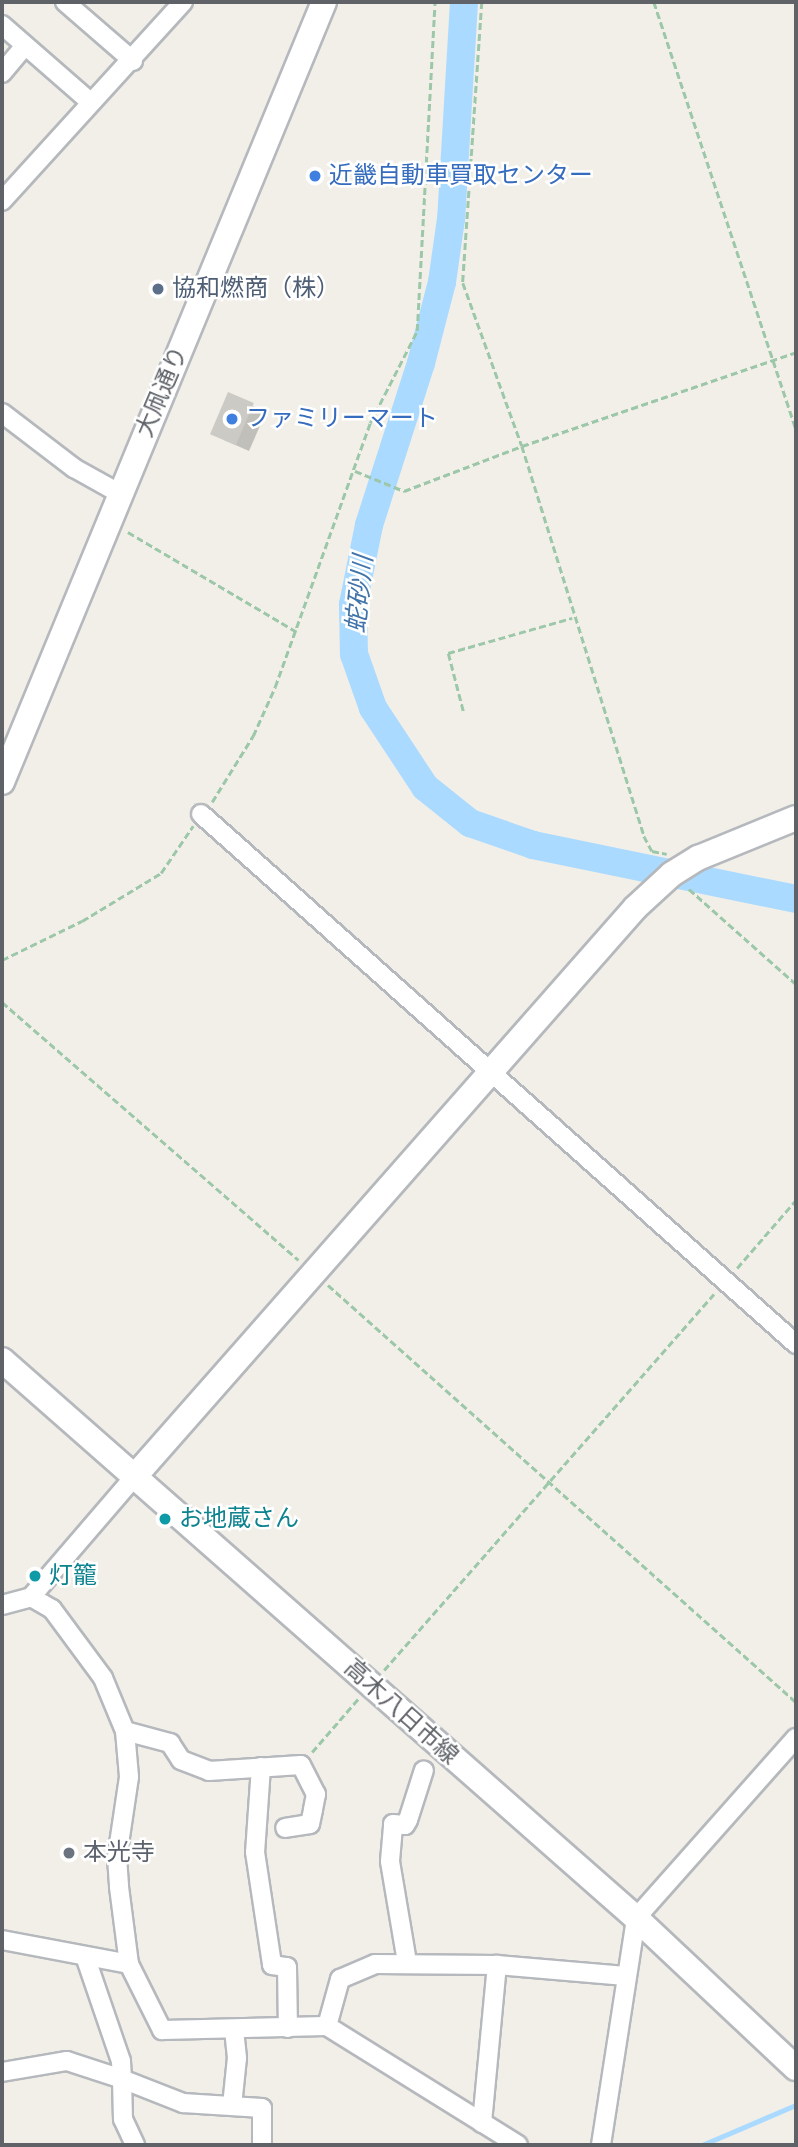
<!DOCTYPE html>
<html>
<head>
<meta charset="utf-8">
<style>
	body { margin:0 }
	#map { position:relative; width:798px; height:2147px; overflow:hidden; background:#f1efe8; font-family:"Source Sans 3","Noto Sans JP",sans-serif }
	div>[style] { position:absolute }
	.shadow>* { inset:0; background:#0003 }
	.stream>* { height:4.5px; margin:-2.25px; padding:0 2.25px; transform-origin:2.25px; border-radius:2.25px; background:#aadaff }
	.river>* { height:28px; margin:-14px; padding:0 14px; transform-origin:14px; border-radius:14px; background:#aadaff }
	.building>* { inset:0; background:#cccac5; transform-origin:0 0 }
	.path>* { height:2.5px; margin-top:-1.25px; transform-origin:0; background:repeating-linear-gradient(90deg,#9cc7a9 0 7px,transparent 0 10.5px) }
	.roads { filter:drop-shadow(2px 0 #b5b8bc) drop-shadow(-2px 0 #b5b8bc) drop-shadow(0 2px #b5b8bc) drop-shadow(0 -2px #b5b8bc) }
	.street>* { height:18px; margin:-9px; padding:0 9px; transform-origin:9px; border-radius:9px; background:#fff }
	.secondary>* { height:24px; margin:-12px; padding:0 12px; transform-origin:12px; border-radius:12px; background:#fff }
	.dots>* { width:19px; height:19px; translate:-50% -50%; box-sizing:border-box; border:4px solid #fff; border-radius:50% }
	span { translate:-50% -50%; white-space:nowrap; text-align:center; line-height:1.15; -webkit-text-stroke:5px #fff; paint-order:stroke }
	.shop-label { font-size:24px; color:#366cbe }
	.left { translate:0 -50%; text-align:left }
	.service-label { font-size:24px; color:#4e5e75 }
	.street-label { font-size:24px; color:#5f6368 }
	.culture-label { font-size:24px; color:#0d838f }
	.worship-label { font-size:24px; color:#5b616d }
	.water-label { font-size:26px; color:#4174aa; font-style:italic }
	.frame { position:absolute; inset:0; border:4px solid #5f6368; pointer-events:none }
</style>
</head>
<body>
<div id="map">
	<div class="shadow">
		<div style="clip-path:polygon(229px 394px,266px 412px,249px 451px,224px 440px)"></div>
	</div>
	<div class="stream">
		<div style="left:702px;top:2145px;width:102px;rotate:-23.1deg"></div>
	</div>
	<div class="river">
		<div style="left:464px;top:2px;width:217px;rotate:93.4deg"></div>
		<div style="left:451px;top:219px;width:64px;rotate:98.1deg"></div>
		<div style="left:442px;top:282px;width:84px;rotate:104.5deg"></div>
		<div style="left:421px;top:363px;width:170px;rotate:107.8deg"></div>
		<div style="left:369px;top:525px;width:81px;rotate:101.4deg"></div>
		<div style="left:353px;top:604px;width:50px;rotate:88.9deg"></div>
		<div style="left:354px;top:654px;width:57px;rotate:70.6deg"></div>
		<div style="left:373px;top:708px;width:95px;rotate:56.6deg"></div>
		<div style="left:425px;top:787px;width:58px;rotate:38.7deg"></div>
		<div style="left:470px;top:823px;width:67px;rotate:19.2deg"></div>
		<div style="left:533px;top:845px;width:268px;rotate:11.6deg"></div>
	</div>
	<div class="building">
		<div style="left:228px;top:392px;width:28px;height:46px;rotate:23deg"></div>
	</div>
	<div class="path">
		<div style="left:482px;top:2px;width:282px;rotate:93.9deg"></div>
		<div style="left:463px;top:283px;width:173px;rotate:70.1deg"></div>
		<div style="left:522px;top:446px;width:409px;rotate:72.6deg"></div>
		<div style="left:644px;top:836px;width:17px;rotate:62deg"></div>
		<div style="left:652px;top:851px;width:15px;rotate:11deg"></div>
		<div style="left:654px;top:2px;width:451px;rotate:71.6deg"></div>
		<div style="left:355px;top:471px;width:53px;rotate:22.2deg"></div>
		<div style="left:404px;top:491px;width:126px;rotate:-20.9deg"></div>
		<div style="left:522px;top:446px;width:290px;rotate:-18.9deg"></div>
		<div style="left:128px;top:532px;width:196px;rotate:30.6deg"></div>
		<div style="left:463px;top:711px;width:60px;rotate:-104.5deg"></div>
		<div style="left:448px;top:653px;width:129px;rotate:-15.8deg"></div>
		<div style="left:212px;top:802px;width:78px;rotate:-58.2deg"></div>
		<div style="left:253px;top:736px;width:54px;rotate:-65.8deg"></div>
		<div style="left:275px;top:687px;width:281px;rotate:-70.2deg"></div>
		<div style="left:370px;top:423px;width:103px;rotate:-62.9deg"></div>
		<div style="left:417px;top:331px;width:329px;rotate:-86.9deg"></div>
		<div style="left:689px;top:889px;width:143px;rotate:41.6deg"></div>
		<div style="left:2px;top:960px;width:89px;rotate:-26deg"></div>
		<div style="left:82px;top:921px;width:92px;rotate:-31.3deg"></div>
		<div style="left:161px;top:873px;width:57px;rotate:-55.8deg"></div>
		<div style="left:2px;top:1002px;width:393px;rotate:41deg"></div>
		<div style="left:737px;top:1268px;width:90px;rotate:-49.1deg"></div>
		<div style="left:328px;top:1285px;width:627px;rotate:41.7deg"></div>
		<div style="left:384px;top:1670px;width:500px;rotate:-48.73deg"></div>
		<div style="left:312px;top:1752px;width:70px;rotate:-49deg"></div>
	</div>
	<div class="roads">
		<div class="street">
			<div style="left:65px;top:2px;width:90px;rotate:40.9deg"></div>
			<div style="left:2px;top:25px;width:116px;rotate:41.1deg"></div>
			<div style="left:2px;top:73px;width:35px;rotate:-50deg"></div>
			<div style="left:2px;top:201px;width:269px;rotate:-47.7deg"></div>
			<div style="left:2px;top:413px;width:91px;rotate:37.4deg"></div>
			<div style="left:74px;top:468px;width:51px;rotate:29.1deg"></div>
			<div style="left:201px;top:814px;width:797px;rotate:41.69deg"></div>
			<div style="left:31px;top:1597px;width:24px;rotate:30deg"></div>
			<div style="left:52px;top:1609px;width:86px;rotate:53.5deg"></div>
			<div style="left:103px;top:1678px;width:57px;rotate:67.5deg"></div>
			<div style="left:125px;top:1731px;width:46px;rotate:85deg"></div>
			<div style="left:129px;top:1777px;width:81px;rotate:98.5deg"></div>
			<div style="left:117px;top:1857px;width:30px;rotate:86deg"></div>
			<div style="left:119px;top:1887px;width:78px;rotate:82.6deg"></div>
			<div style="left:129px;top:1964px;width:74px;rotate:63.4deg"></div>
			<div style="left:162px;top:2030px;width:165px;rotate:-1.4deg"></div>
			<div style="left:327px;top:2026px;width:225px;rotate:31.9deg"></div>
			<div style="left:2px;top:1605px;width:30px;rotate:-15deg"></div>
			<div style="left:31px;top:1597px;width:160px;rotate:-49.3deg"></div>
			<div style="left:125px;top:1731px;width:47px;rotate:14.9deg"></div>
			<div style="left:170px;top:1743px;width:20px;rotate:57deg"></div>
			<div style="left:181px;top:1760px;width:30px;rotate:21deg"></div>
			<div style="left:209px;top:1771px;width:92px;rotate:-3.7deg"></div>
			<div style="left:301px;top:1765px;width:33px;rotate:63deg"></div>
			<div style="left:316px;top:1794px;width:16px;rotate:101deg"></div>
			<div style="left:313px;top:1810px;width:14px;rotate:102deg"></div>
			<div style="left:310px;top:1824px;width:25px;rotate:171deg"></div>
			<div style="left:261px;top:1767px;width:85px;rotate:94deg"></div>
			<div style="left:255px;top:1852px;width:114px;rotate:81.4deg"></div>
			<div style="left:272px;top:1965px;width:15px;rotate:8deg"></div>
			<div style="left:287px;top:1967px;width:61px;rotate:89.1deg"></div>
			<div style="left:2px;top:1940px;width:129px;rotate:10.7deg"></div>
			<div style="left:85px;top:1956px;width:111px;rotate:71.1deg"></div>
			<div style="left:121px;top:2061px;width:18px;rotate:87deg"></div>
			<div style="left:122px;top:2079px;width:66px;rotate:21.5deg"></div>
			<div style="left:183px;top:2103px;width:79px;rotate:3.6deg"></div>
			<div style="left:262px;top:2108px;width:37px;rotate:90deg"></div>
			<div style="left:407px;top:1962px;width:102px;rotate:-99.6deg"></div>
			<div style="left:390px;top:1861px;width:37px;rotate:-85deg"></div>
			<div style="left:393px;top:1824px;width:12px;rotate:5deg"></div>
			<div style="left:405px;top:1825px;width:6px;rotate:-59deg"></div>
			<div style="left:408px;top:1820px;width:52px;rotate:-72.3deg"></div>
			<div style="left:327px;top:2026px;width:49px;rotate:-74.5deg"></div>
			<div style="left:340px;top:1979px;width:38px;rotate:-23deg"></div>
			<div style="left:375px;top:1964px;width:122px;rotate:0.5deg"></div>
			<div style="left:497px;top:1965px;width:129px;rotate:4.9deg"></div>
			<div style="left:2px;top:2072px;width:66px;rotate:-9.6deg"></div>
			<div style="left:67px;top:2061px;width:58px;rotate:18.1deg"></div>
			<div style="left:122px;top:2079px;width:40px;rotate:88.6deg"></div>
			<div style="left:123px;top:2119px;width:29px;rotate:65deg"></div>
			<div style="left:232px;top:2106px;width:48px;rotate:-84.1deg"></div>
			<div style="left:237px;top:2058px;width:29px;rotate:-96deg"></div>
			<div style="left:482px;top:2123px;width:159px;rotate:-84.6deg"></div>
			<div style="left:601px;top:2145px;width:230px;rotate:-81.2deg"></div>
			<div style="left:636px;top:1918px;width:241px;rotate:-48.4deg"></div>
		</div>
		<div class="secondary">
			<div style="left:2px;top:782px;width:844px;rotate:-67.57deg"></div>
			<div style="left:2px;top:1360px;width:845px;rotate:41.35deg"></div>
			<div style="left:636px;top:1918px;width:219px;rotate:43.2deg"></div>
			<div style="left:135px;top:1476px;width:757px;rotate:-48.64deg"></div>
			<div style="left:635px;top:908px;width:50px;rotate:-42.6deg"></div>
			<div style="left:672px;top:874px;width:31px;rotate:-32deg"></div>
			<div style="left:698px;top:858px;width:106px;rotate:-22.2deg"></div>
		</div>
	</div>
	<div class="dots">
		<div style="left:315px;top:176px;background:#3f7fe0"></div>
		<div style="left:158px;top:289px;background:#5c6f8a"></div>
		<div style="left:232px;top:419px;background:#3f7fe0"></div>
		<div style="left:165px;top:1519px;background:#0f9aa8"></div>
		<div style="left:35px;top:1576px;background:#0f9aa8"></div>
		<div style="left:69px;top:1853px;background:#6b7280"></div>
	</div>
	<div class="shop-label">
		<span class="left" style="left:329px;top:176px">近畿自動車買取センター</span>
		<span class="left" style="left:246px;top:419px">ファミリーマート</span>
	</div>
	<div class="service-label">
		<span class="left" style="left:172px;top:289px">協和燃商（株）</span>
	</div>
	<div class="street-label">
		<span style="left:162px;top:392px;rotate:-67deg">大凧通り</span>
		<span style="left:401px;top:1712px;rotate:42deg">高木八日市線</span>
	</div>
	<div class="culture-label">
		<span class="left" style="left:179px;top:1519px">お地蔵さん</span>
		<span class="left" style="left:49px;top:1576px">灯籠</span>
	</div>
	<div class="worship-label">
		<span class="left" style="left:83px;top:1853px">本光寺</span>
	</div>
	<div class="water-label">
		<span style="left:360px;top:594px;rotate:-84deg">蛇砂川</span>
	</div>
	<div class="frame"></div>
</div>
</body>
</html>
